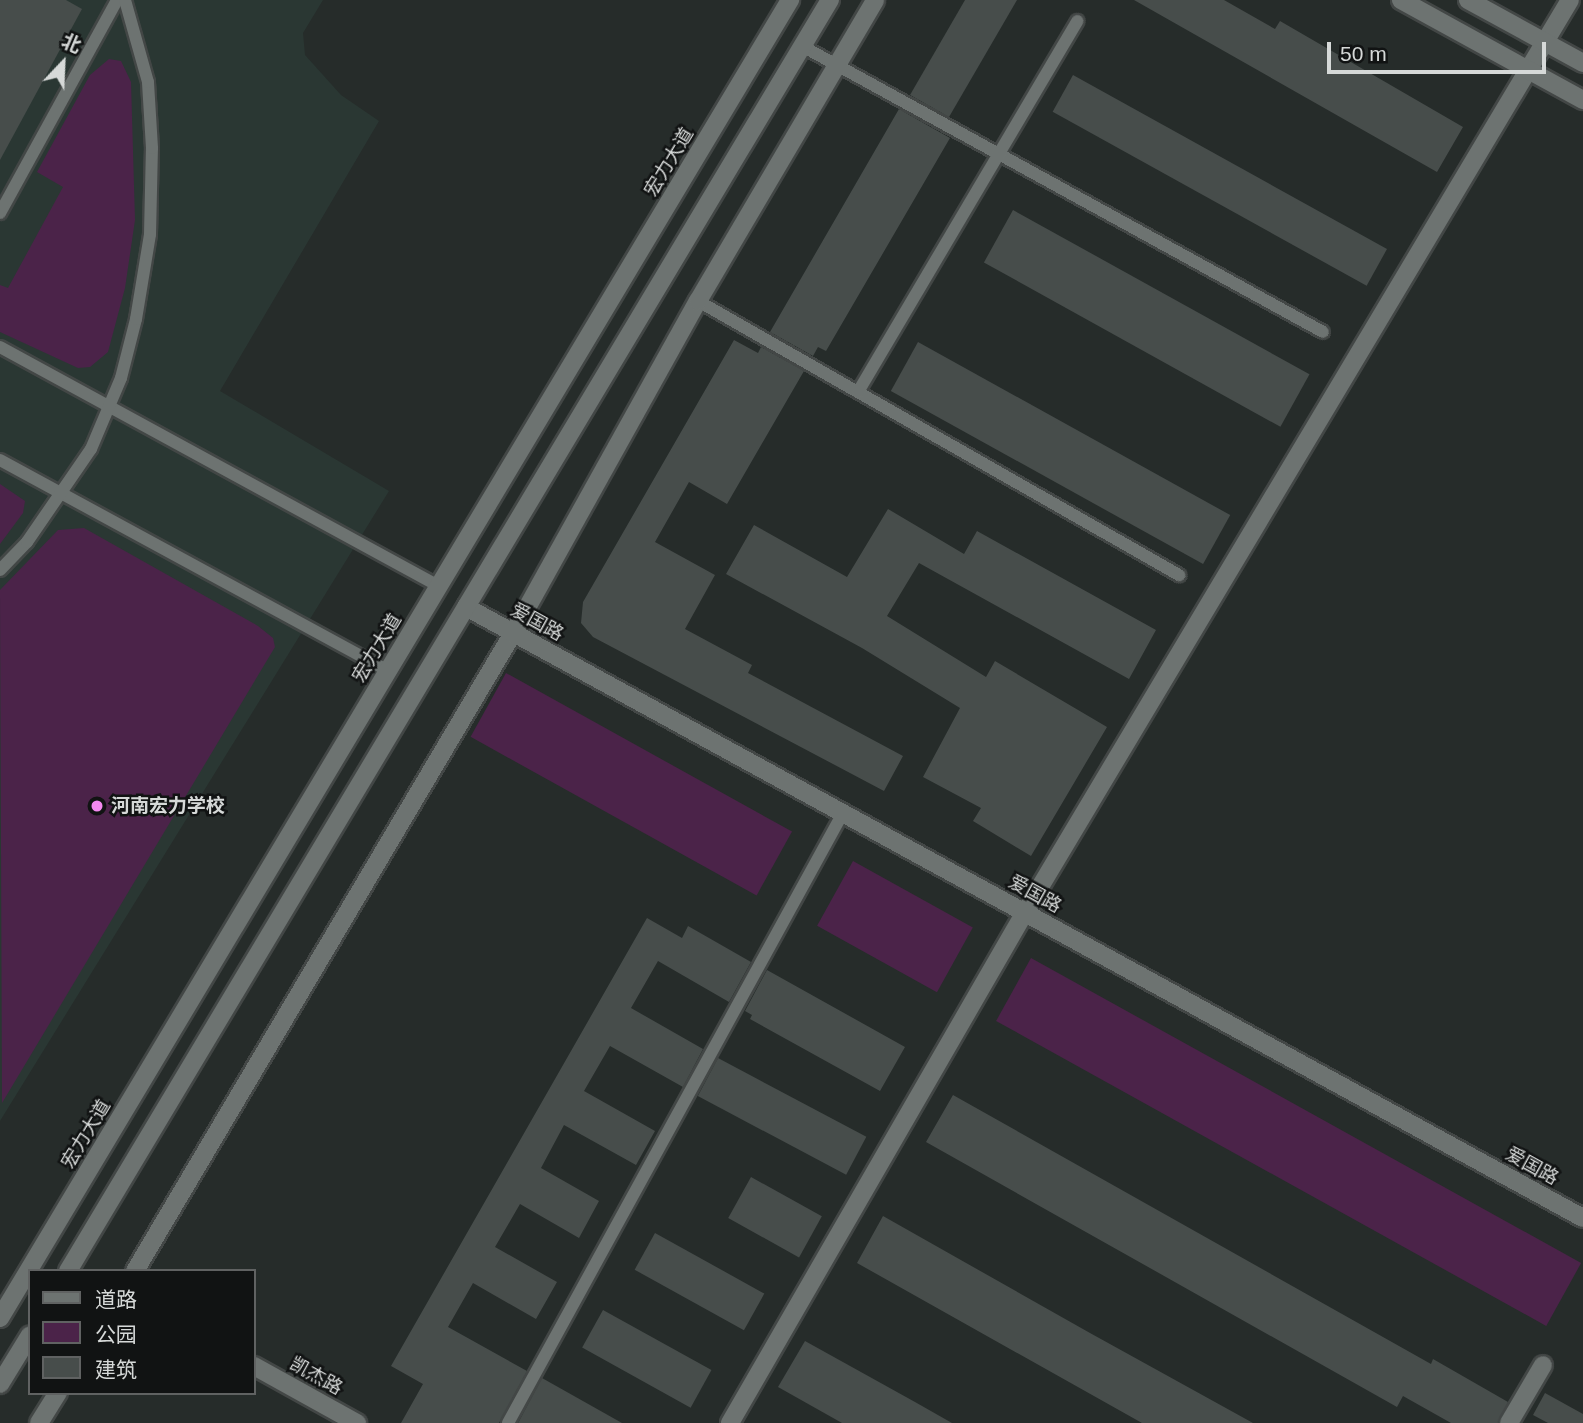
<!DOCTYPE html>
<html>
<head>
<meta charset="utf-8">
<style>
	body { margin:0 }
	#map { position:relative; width:1583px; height:1423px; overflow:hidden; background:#262c2a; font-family:Helvetica,"Noto Sans SC",sans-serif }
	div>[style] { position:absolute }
	.built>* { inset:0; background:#2a3733 }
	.green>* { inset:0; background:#4b2349; transform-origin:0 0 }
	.building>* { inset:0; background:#474d4b; transform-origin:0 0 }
	.roads { filter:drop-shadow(2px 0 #434746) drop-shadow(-2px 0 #434746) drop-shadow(0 2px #434746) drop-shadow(0 -2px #434746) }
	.service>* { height:12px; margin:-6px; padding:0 6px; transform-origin:6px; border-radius:6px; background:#6d7371 }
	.minor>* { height:18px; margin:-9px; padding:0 9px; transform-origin:9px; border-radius:9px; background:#6d7371 }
	.tertiary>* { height:18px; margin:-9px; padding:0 9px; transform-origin:9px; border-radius:9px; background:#6d7371 }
	.secondary>* { height:18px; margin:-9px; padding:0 9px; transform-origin:9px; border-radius:9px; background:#6d7371 }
	.dots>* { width:19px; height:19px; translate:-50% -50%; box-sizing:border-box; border:4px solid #111313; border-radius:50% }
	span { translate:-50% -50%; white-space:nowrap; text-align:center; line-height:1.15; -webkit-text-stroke:5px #111313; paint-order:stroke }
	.street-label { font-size:19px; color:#d6d9d8 }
	.poi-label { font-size:19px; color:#d6d9d8; font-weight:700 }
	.left { translate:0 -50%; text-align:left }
	.legend { position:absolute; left:28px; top:1269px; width:228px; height:126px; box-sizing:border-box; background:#111313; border:2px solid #606262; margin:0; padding:9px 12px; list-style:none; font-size:21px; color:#d6d9d8 }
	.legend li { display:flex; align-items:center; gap:14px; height:35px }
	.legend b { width:35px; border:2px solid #606262 }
	.north { position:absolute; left:28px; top:28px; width:70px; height:70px; -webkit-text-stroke:5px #111313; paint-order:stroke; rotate:23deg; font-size:19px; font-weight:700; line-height:28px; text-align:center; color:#d6d9d8 }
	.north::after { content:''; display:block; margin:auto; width:24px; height:32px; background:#d6d9d8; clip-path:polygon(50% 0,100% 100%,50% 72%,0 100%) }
	.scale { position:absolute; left:1327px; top:42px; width:219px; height:32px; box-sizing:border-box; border:4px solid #d6d9d8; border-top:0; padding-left:9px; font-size:21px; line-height:24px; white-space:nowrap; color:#d6d9d8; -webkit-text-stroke:5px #111313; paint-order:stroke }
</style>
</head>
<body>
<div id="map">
	<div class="built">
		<div style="clip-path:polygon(0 0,323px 0,303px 33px,305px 55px,341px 95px,379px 121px,220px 391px,389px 491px,0 1121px)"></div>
	</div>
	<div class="green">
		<div style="clip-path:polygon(109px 59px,121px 61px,131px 82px,135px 220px,125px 288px,108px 352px,90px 367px,78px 368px,0 332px,0 285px,8px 288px,63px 187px,37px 172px,90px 75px)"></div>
		<div style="clip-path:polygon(0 484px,25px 501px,23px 513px,0 544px)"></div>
		<div style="clip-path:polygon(84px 528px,258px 626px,273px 638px,275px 647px,2px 1103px,0 590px,58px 530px)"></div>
		<div style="left:506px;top:673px;width:327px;height:73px;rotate:29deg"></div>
		<div style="left:853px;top:861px;width:137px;height:74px;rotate:29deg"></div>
		<div style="left:1031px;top:958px;width:629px;height:72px;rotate:29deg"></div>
	</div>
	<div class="building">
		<div style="clip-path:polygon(0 0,66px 0,82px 9px,0 160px)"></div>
		<div style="clip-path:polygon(965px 0,1017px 0,949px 117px,910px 95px)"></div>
		<div style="clip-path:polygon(1134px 0,1224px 0,1275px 29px,1280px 21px,1463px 127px,1437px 172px)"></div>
		<div style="left:1073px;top:75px;width:359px;height:42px;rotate:29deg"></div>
		<div style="clip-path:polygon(899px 109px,950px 138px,826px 351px,818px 347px,813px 356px,770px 332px)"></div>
		<div style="left:1013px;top:210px;width:339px;height:60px;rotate:29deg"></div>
		<div style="clip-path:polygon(734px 340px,758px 353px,761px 347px,804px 371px,727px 504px,689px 482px,655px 542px,715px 575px,685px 629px,752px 665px,748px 673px,903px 756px,884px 791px,593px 637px,581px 623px,583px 602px)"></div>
		<div style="left:918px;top:342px;width:357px;height:56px;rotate:29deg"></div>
		<div style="clip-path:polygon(888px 509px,964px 554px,977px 531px,1156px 630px,1129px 679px,919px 563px,887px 616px,986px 677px,995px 661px,1107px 727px,1031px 856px,973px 821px,981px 808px,923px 777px,960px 708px,862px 648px,726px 574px,754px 525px,847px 577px)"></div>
		<div style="clip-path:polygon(647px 918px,682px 938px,688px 926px,751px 962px,729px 1002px,658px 961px,631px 1008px,703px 1049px,683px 1087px,610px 1046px,584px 1091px,655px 1131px,636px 1165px,564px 1125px,541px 1168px,599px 1201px,579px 1238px,520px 1204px,495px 1247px,557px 1282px,536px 1319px,473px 1283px,448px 1327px,527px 1371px,499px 1423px,401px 1423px,423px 1384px,391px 1366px)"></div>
		<div style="clip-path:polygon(767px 970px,905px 1047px,880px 1091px,750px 1019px,752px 1015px,745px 1011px)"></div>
		<div style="left:718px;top:1058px;width:168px;height:43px;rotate:28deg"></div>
		<div style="clip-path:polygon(953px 1095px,1431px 1364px,1433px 1359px,1508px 1402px,1498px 1423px,1451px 1423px,1403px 1396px,1397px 1407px,926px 1142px)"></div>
		<div style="left:751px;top:1177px;width:81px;height:47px;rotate:29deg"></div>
		<div style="clip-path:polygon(883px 1216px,1090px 1333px,1253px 1423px,1142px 1423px,857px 1263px)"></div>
		<div style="left:655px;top:1233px;width:125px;height:42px;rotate:29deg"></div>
		<div style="left:603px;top:1310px;width:124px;height:43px;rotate:29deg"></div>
		<div style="clip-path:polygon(805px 1341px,915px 1402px,952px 1423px,842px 1423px,778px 1387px)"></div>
		<div style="clip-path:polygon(542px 1378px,622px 1423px,518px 1423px)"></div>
		<div style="clip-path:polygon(1545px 1393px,1583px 1414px,1583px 1423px,1548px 1423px,1533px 1415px)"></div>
	</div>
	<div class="roads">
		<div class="service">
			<div style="left:802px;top:46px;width:594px;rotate:28.76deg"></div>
			<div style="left:0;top:213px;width:243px;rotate:-61.2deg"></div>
			<div style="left:698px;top:301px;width:554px;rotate:29.67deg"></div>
			<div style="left:0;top:347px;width:500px;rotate:28.6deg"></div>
			<div style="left:858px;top:392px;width:431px;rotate:-59.4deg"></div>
			<div style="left:0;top:460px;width:442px;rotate:28.5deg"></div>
			<div style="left:0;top:570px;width:39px;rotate:-46deg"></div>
			<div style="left:27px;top:542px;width:113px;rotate:-55.5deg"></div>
			<div style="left:91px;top:449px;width:77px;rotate:-67.1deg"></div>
			<div style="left:121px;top:378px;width:61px;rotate:-75.7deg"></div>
			<div style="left:136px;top:319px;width:86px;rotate:-80.6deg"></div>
			<div style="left:150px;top:234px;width:86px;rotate:-88.7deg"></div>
			<div style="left:152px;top:148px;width:66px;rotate:-93.5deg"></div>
			<div style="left:148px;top:82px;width:85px;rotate:-105.7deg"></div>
			<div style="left:508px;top:1423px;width:696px;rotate:-61.23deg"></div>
		</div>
		<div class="minor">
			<div style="left:135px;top:1271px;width:742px;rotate:-59.35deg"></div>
			<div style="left:513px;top:633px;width:380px;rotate:-60.9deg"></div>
			<div style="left:698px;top:301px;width:349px;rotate:-59.5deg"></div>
			<div style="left:39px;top:1423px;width:36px;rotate:-58deg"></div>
			<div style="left:730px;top:1423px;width:590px;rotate:-60deg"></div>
			<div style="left:1025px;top:912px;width:1062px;rotate:-59.14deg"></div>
			<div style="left:1509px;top:1423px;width:67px;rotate:-59.6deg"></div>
		</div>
		<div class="tertiary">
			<div style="left:466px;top:607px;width:1273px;rotate:28.68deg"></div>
			<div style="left:254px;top:1366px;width:118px;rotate:29deg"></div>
		</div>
		<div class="secondary">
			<div style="left:1401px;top:0;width:208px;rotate:28.8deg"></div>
			<div style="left:1468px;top:0;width:131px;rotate:28.7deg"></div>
			<div style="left:68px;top:1271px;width:1482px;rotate:-59.06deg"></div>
			<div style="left:0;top:1318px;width:1537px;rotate:-59.06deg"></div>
			<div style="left:0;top:1384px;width:57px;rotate:-58.5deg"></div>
		</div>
	</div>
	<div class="dots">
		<div style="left:97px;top:806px;background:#f489f0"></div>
	</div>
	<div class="street-label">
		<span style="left:669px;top:162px;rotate:-59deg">宏力大道</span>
		<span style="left:537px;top:622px;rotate:29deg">爱国路</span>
		<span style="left:377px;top:648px;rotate:-59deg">宏力大道</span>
		<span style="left:1035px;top:894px;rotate:29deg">爱国路</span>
		<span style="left:86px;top:1134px;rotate:-59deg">宏力大道</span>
		<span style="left:1532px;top:1166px;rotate:29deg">爱国路</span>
		<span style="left:316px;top:1376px;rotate:29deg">凯杰路</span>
	</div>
	<div class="poi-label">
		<span class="left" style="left:111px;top:806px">河南宏力学校</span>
	</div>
	<ul class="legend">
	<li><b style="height:9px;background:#6d7371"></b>道路</li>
	<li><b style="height:19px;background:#4b2349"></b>公园</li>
	<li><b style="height:19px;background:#474d4b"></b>建筑</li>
	</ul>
	<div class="north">北</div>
	<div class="scale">50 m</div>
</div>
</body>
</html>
